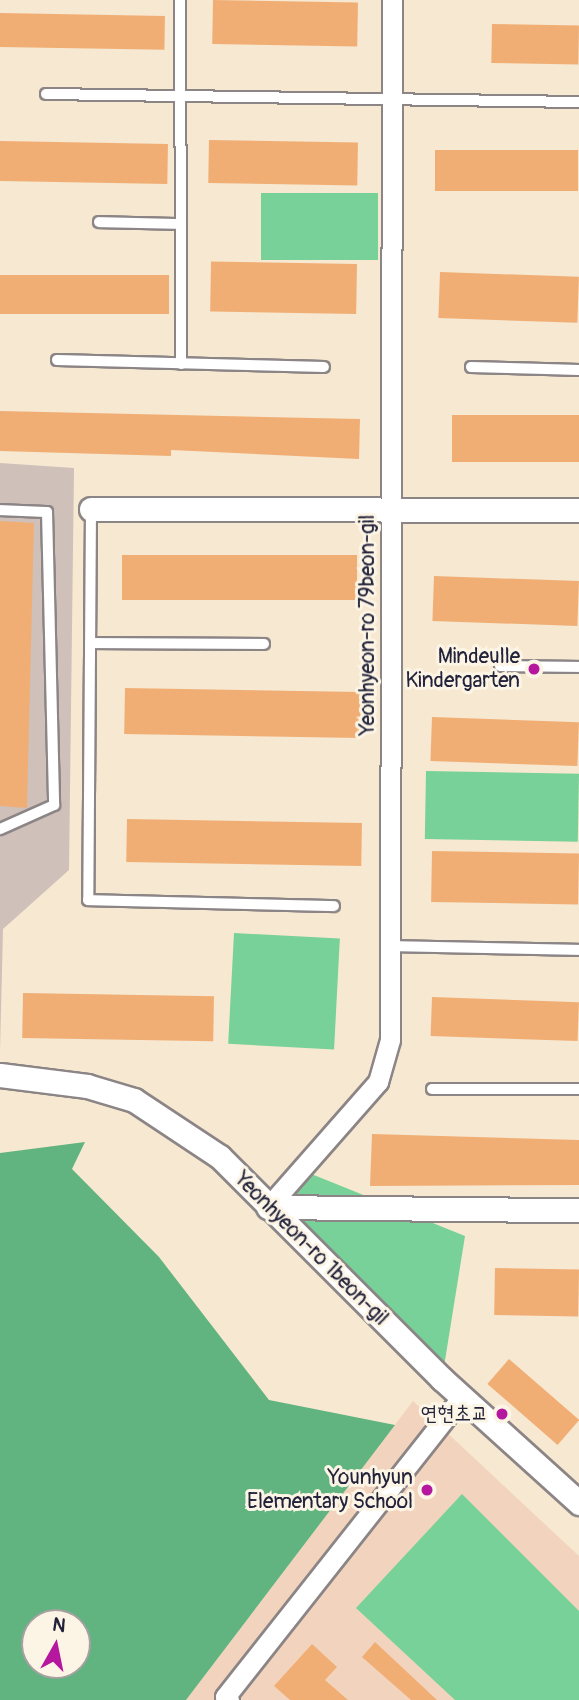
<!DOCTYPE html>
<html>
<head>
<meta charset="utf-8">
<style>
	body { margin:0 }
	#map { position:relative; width:579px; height:1700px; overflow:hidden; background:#f7e8d1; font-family:Pangolin,"Poor Story",sans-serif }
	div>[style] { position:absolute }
	.built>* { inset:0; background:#f2d4be }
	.industrial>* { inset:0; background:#cfc0ba }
	.green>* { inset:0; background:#77d198; transform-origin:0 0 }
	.forest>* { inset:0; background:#61b380 }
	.building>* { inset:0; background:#f0ae75; transform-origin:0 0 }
	.roads { filter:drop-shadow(2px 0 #8c8586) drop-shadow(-2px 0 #8c8586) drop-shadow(0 2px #8c8586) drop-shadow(0 -2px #8c8586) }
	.service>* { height:10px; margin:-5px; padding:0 5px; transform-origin:5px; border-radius:5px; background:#fff }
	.minor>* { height:19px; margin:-9.5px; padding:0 9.5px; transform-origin:9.5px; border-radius:9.5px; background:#fff }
	.tertiary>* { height:23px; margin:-11.5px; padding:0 11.5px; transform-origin:11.5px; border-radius:11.5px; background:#fff }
	.dots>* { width:19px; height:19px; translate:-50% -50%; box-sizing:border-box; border:4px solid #fcf5e5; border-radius:50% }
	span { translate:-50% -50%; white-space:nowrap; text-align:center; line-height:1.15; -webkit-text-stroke:6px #fcf5e5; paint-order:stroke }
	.street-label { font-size:21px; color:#22223b }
	.poi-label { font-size:21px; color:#22223b }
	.right { translate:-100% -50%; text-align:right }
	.north { position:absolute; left:21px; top:1609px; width:70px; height:70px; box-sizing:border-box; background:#fcf5e5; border:2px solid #a5a1a1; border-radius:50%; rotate:9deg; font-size:19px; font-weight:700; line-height:28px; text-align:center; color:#22223b }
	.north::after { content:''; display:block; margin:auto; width:24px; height:32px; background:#b5179e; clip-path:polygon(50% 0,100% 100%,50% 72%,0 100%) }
</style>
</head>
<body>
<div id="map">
	<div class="built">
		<div style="clip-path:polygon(413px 1401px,579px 1556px,579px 1700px,186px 1700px)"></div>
	</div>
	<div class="industrial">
		<div style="clip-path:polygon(0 463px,74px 468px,69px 870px,3px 929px,0 1051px)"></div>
	</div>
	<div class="green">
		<div style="left:261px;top:193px;width:117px;height:67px"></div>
		<div style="left:426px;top:771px;width:153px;height:68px;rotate:1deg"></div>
		<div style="left:234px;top:933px;width:106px;height:111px;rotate:3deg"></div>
		<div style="clip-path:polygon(299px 1169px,465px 1236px,442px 1379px,268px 1207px)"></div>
		<div style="clip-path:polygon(462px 1494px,579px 1611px,579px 1700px,455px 1700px,356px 1608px)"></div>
	</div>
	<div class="forest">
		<div style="clip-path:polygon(evenodd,85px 1142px,72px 1169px,159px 1257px,269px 1400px,395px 1425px,186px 1700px,0 1700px,0 1153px,85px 1142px,35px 1623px,77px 1623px,77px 1665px,35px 1665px,35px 1623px)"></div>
	</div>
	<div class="building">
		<div style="left:213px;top:0;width:145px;height:44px;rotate:1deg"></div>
		<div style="left:0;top:13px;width:165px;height:34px;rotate:1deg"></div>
		<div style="left:492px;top:24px;width:87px;height:39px;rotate:1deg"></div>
		<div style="left:209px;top:140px;width:149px;height:43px;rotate:1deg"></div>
		<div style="left:0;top:141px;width:168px;height:40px;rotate:1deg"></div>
		<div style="left:435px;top:150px;width:143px;height:41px"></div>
		<div style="left:357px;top:264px;width:50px;height:146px;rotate:91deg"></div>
		<div style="left:440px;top:272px;width:139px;height:46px;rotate:2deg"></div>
		<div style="left:0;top:275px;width:169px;height:39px"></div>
		<div style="clip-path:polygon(0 411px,360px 419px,359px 459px,171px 450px,171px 456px,0 451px)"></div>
		<div style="left:452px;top:415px;width:127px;height:47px"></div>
		<div style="clip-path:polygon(0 521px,34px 523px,27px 808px,0 806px)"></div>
		<div style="left:122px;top:555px;width:235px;height:45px"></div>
		<div style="left:434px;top:576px;width:145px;height:45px;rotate:2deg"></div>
		<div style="left:125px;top:688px;width:236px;height:46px;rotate:1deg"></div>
		<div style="left:432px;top:717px;width:147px;height:44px;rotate:2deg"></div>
		<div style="left:127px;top:819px;width:235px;height:43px;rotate:1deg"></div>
		<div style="left:432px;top:851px;width:147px;height:51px;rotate:1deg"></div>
		<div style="left:23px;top:993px;width:191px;height:45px;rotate:1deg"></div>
		<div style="left:432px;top:997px;width:147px;height:39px;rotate:2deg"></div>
		<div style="clip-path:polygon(372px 1134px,579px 1140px,579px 1185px,370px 1186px)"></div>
		<div style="left:495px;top:1268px;width:84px;height:47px;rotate:1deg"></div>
		<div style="left:509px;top:1359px;width:93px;height:33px;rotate:41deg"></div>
		<div style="clip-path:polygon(375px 1642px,437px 1700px,411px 1700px,362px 1657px)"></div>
		<div style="clip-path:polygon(312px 1644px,337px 1667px,325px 1680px,348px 1700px,290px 1700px,274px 1686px)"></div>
	</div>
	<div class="roads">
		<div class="service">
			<div style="left:180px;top:0;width:364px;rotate:89.8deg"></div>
			<div style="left:46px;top:94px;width:533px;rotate:0.86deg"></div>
			<div style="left:99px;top:222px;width:82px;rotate:1.4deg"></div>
			<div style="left:57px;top:360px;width:267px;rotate:1.5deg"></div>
			<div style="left:471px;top:367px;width:108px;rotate:1.6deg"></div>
			<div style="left:0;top:510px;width:47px;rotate:2.4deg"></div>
			<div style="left:47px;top:512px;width:293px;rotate:88.6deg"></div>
			<div style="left:54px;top:805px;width:59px;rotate:156deg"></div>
			<div style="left:91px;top:510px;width:390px;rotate:90.4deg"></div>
			<div style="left:88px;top:900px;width:246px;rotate:1.4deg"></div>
			<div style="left:90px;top:643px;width:174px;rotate:0.3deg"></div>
			<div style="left:500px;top:666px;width:79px;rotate:0.7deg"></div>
			<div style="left:392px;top:946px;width:187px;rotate:1.2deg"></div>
			<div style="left:432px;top:1089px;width:147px"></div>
		</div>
		<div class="minor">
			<div style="left:268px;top:1207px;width:167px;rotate:-48.7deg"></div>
			<div style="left:378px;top:1082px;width:44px;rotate:-74.1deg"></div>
			<div style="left:390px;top:1040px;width:1040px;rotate:-89.89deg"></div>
			<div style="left:229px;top:1700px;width:5px;rotate:-143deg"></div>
			<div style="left:225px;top:1697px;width:382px;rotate:-51.7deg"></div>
		</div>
		<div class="tertiary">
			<div style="left:91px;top:509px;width:488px;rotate:0.1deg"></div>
			<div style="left:0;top:1075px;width:88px;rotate:7.2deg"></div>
			<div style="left:87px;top:1086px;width:49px;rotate:16.6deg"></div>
			<div style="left:134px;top:1100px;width:103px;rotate:33.5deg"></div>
			<div style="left:220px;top:1157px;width:314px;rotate:45deg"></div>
			<div style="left:442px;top:1379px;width:185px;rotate:42.1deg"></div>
			<div style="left:268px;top:1207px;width:311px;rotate:0.6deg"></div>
		</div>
	</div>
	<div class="dots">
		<div style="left:534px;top:669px;background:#b5179e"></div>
		<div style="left:502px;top:1414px;background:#b5179e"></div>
		<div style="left:427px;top:1490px;background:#b5179e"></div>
	</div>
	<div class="street-label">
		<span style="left:368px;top:625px;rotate:-90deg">Yeonhyeon-ro 79beon-gil</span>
		<span style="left:311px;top:1249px;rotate:45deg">Yeonhyeon-ro 1beon-gil</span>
	</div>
	<div class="poi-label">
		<span class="right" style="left:520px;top:669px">Mindeulle<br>Kindergarten</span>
		<span class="right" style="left:488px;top:1414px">연현초교</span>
		<span class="right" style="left:413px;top:1490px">Younhyun<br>Elementary School</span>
	</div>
	<div class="north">N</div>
</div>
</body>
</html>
